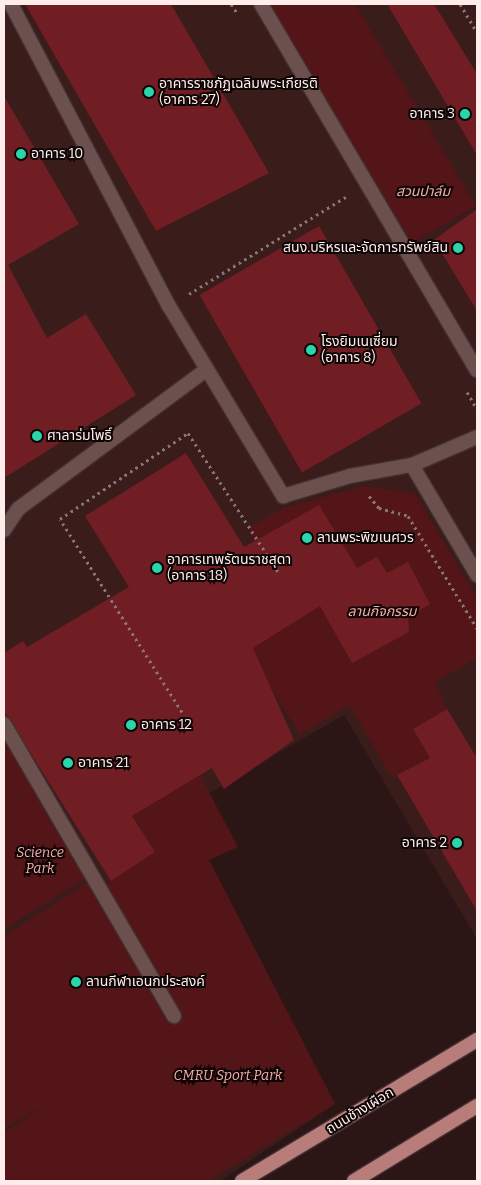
<!DOCTYPE html>
<html>
<head>
<meta charset="utf-8">
<style>
	body { margin:0 }
	#map { position:relative; width:481px; height:1185px; overflow:hidden; background:#2c1515; font-family:Bitter,"Noto Sans Thai",serif }
	div>[style] { position:absolute }
	.built>* { inset:0; background:#3a1c1b }
	.green>* { inset:0; background:#541519 }
	.building>* { inset:0; background:#701e23; transform-origin:0 0 }
	.path>* { height:3px; margin-top:-1.5px; transform-origin:0; background:repeating-linear-gradient(90deg,#8a7575 0 2.5px,transparent 0 6.5px) }
	.roads { filter:drop-shadow(1px 0 #423132) drop-shadow(-1px 0 #423132) drop-shadow(0 1px #423132) drop-shadow(0 -1px #423132) }
	.service>* { height:14px; margin:-7px; padding:0 7px; transform-origin:7px; border-radius:7px; background:#6c504e }
	.minor>* { height:14px; margin:-7px; padding:0 7px; transform-origin:7px; border-radius:7px; background:#6c504e }
	.primary>* { height:14px; margin:-7px; padding:0 7px; transform-origin:7px; border-radius:7px; background:#b87c7a }
	.dots>* { width:14px; height:14px; translate:-50% -50%; box-sizing:border-box; border:2px solid #0e0505; border-radius:50% }
	span { translate:-50% -50%; white-space:nowrap; text-align:center; line-height:1.15; -webkit-text-stroke:4px #0e0505; paint-order:stroke }
	.poi-label { font-size:14px; color:#ffedec }
	.left { translate:0 -50%; text-align:left }
	.right { translate:-100% -50%; text-align:right }
	.park-label { font-size:14px; color:#f5aca9; font-style:italic }
	.street-label { font-size:14px; color:#ffedec }
	.frame { position:absolute; inset:0; border:5px solid #ffedec; pointer-events:none }
</style>
</head>
<body>
<div id="map">
	<div class="built">
		<div style="clip-path:polygon(4px 4px,477px 4px,477px 939px,344px 715px,208px 794px,209px 860px,335px 1104px,220px 1181px,4px 1181px)"></div>
	</div>
	<div class="green">
		<div style="clip-path:polygon(269px 4px,355px 4px,476px 206px,410px 244px)"></div>
		<div style="clip-path:polygon(364px 486px,415px 494px,477px 598px,477px 658px,435px 682px,447px 709px,413px 729px,430px 758px,392px 777px,349px 705px,300px 734px,268px 683px,181px 743px,100px 604px,129px 587px,191px 686px,294px 619px,275px 592px,249px 527px,284px 508px)"></div>
		<div style="clip-path:polygon(4px 724px,91px 875px,4px 929px)"></div>
		<div style="clip-path:polygon(200px 775px,238px 847px,209px 860px,335px 1104px,208px 1181px,4px 1181px,4px 1133px,49px 1102px,4px 1128px,4px 936px,88px 882px,170px 1019px,99px 889px,155px 852px,132px 815px)"></div>
	</div>
	<div class="building">
		<div style="clip-path:polygon(25px 4px,171px 4px,269px 173px,156px 231px)"></div>
		<div style="clip-path:polygon(387px 4px,434px 4px,477px 74px,477px 155px)"></div>
		<div style="clip-path:polygon(4px 96px,79px 224px,8px 265px,47px 338px,86px 314px,136px 395px,4px 478px)"></div>
		<div style="clip-path:polygon(477px 209px,477px 311px,434px 240px)"></div>
		<div style="left:319px;top:226px;width:205px;height:138px;rotate:60deg"></div>
		<div style="clip-path:polygon(186px 453px,244px 547px,319px 505px,357px 568px,377px 557px,387px 573px,408px 562px,430px 604px,408px 617px,409px 632px,352px 663px,320px 606px,253px 648px,294px 740px,224px 789px,212px 768px,132px 816px,155px 852px,111px 881px,4px 711px,4px 653px,23px 641px,27px 647px,129px 587px,85px 516px)"></div>
		<div style="clip-path:polygon(447px 709px,477px 758px,477px 911px,397px 775px,430px 758px,413px 729px)"></div>
	</div>
	<div class="path">
		<div style="left:231px;top:4px;width:11px;rotate:56deg"></div>
		<div style="left:460px;top:4px;width:33px;rotate:59deg"></div>
		<div style="left:189px;top:294px;width:186px;rotate:-31.8deg"></div>
		<div style="left:467px;top:392px;width:20px;rotate:60deg"></div>
		<div style="left:369px;top:496px;width:16px;rotate:50deg"></div>
		<div style="left:379px;top:508px;width:30px;rotate:15deg"></div>
		<div style="left:408px;top:516px;width:132px;rotate:58.4deg"></div>
		<div style="left:182px;top:712px;width:228px;rotate:-122.3deg"></div>
		<div style="left:60px;top:519px;width:154px;rotate:-33.9deg"></div>
		<div style="left:188px;top:433px;width:167px;rotate:57deg"></div>
	</div>
	<div class="roads">
		<div class="service">
			<div style="left:412px;top:465px;width:128px;rotate:59.4deg"></div>
			<div style="left:4px;top:530px;width:25px;rotate:-56deg"></div>
			<div style="left:18px;top:509px;width:234px;rotate:-36.5deg"></div>
			<div style="left:4px;top:724px;width:338px;rotate:59.8deg"></div>
		</div>
		<div class="minor">
			<div style="left:11px;top:4px;width:341px;rotate:62.4deg"></div>
			<div style="left:169px;top:306px;width:222px;rotate:59deg"></div>
			<div style="left:283px;top:496px;width:70px;rotate:-16.6deg"></div>
			<div style="left:350px;top:476px;width:63px;rotate:-10.1deg"></div>
			<div style="left:412px;top:465px;width:71px;rotate:-23.3deg"></div>
			<div style="left:261px;top:4px;width:425px;rotate:59.5deg"></div>
		</div>
		<div class="primary">
			<div style="left:242px;top:1181px;width:274px;rotate:-31deg"></div>
			<div style="left:354px;top:1181px;width:144px;rotate:-31.4deg"></div>
		</div>
	</div>
	<div class="dots">
		<div style="left:149px;top:92px;background:#2ad5ac"></div>
		<div style="left:465px;top:114px;background:#2ad5ac"></div>
		<div style="left:21px;top:154px;background:#2ad5ac"></div>
		<div style="left:458px;top:248px;background:#2ad5ac"></div>
		<div style="left:311px;top:350px;background:#2ad5ac"></div>
		<div style="left:37px;top:436px;background:#2ad5ac"></div>
		<div style="left:307px;top:538px;background:#2ad5ac"></div>
		<div style="left:157px;top:568px;background:#2ad5ac"></div>
		<div style="left:131px;top:725px;background:#2ad5ac"></div>
		<div style="left:68px;top:763px;background:#2ad5ac"></div>
		<div style="left:457px;top:843px;background:#2ad5ac"></div>
		<div style="left:76px;top:982px;background:#2ad5ac"></div>
	</div>
	<div class="poi-label">
		<span class="left" style="left:159px;top:92px">อาคารราชภัฏเฉลิมพระเกียรติ<br>(อาคาร 27)</span>
		<span class="right" style="left:455px;top:114px">อาคาร 3</span>
		<span class="left" style="left:31px;top:154px">อาคาร 10</span>
		<span class="right" style="left:448px;top:248px">สนง.บริหรและจัดการทรัพย์สิน</span>
		<span class="left" style="left:321px;top:350px">โรงยิมเนเซี่ยม<br>(อาคาร 8)</span>
		<span class="left" style="left:47px;top:436px">ศาลาร่มโพธิ์</span>
		<span class="left" style="left:317px;top:538px">ลานพระพิฆเนศวร</span>
		<span class="left" style="left:167px;top:568px">อาคารเทพรัตนราชสุดา<br>(อาคาร 18)</span>
		<span class="left" style="left:141px;top:725px">อาคาร 12</span>
		<span class="left" style="left:78px;top:763px">อาคาร 21</span>
		<span class="right" style="left:447px;top:843px">อาคาร 2</span>
		<span class="left" style="left:86px;top:982px">ลานกีฬาเอนกประสงค์</span>
	</div>
	<div class="park-label">
		<span style="left:423px;top:192px">สวนปาล์ม</span>
		<span style="left:382px;top:612px">ลานกิจกรรม</span>
		<span style="left:40px;top:861px">Science<br>Park</span>
		<span style="left:228px;top:1076px">CMRU Sport Park</span>
	</div>
	<div class="street-label">
		<span style="left:360px;top:1111px;rotate:-31deg">ถนนช้างเผือก</span>
	</div>
	<div class="frame"></div>
</div>
</body>
</html>
